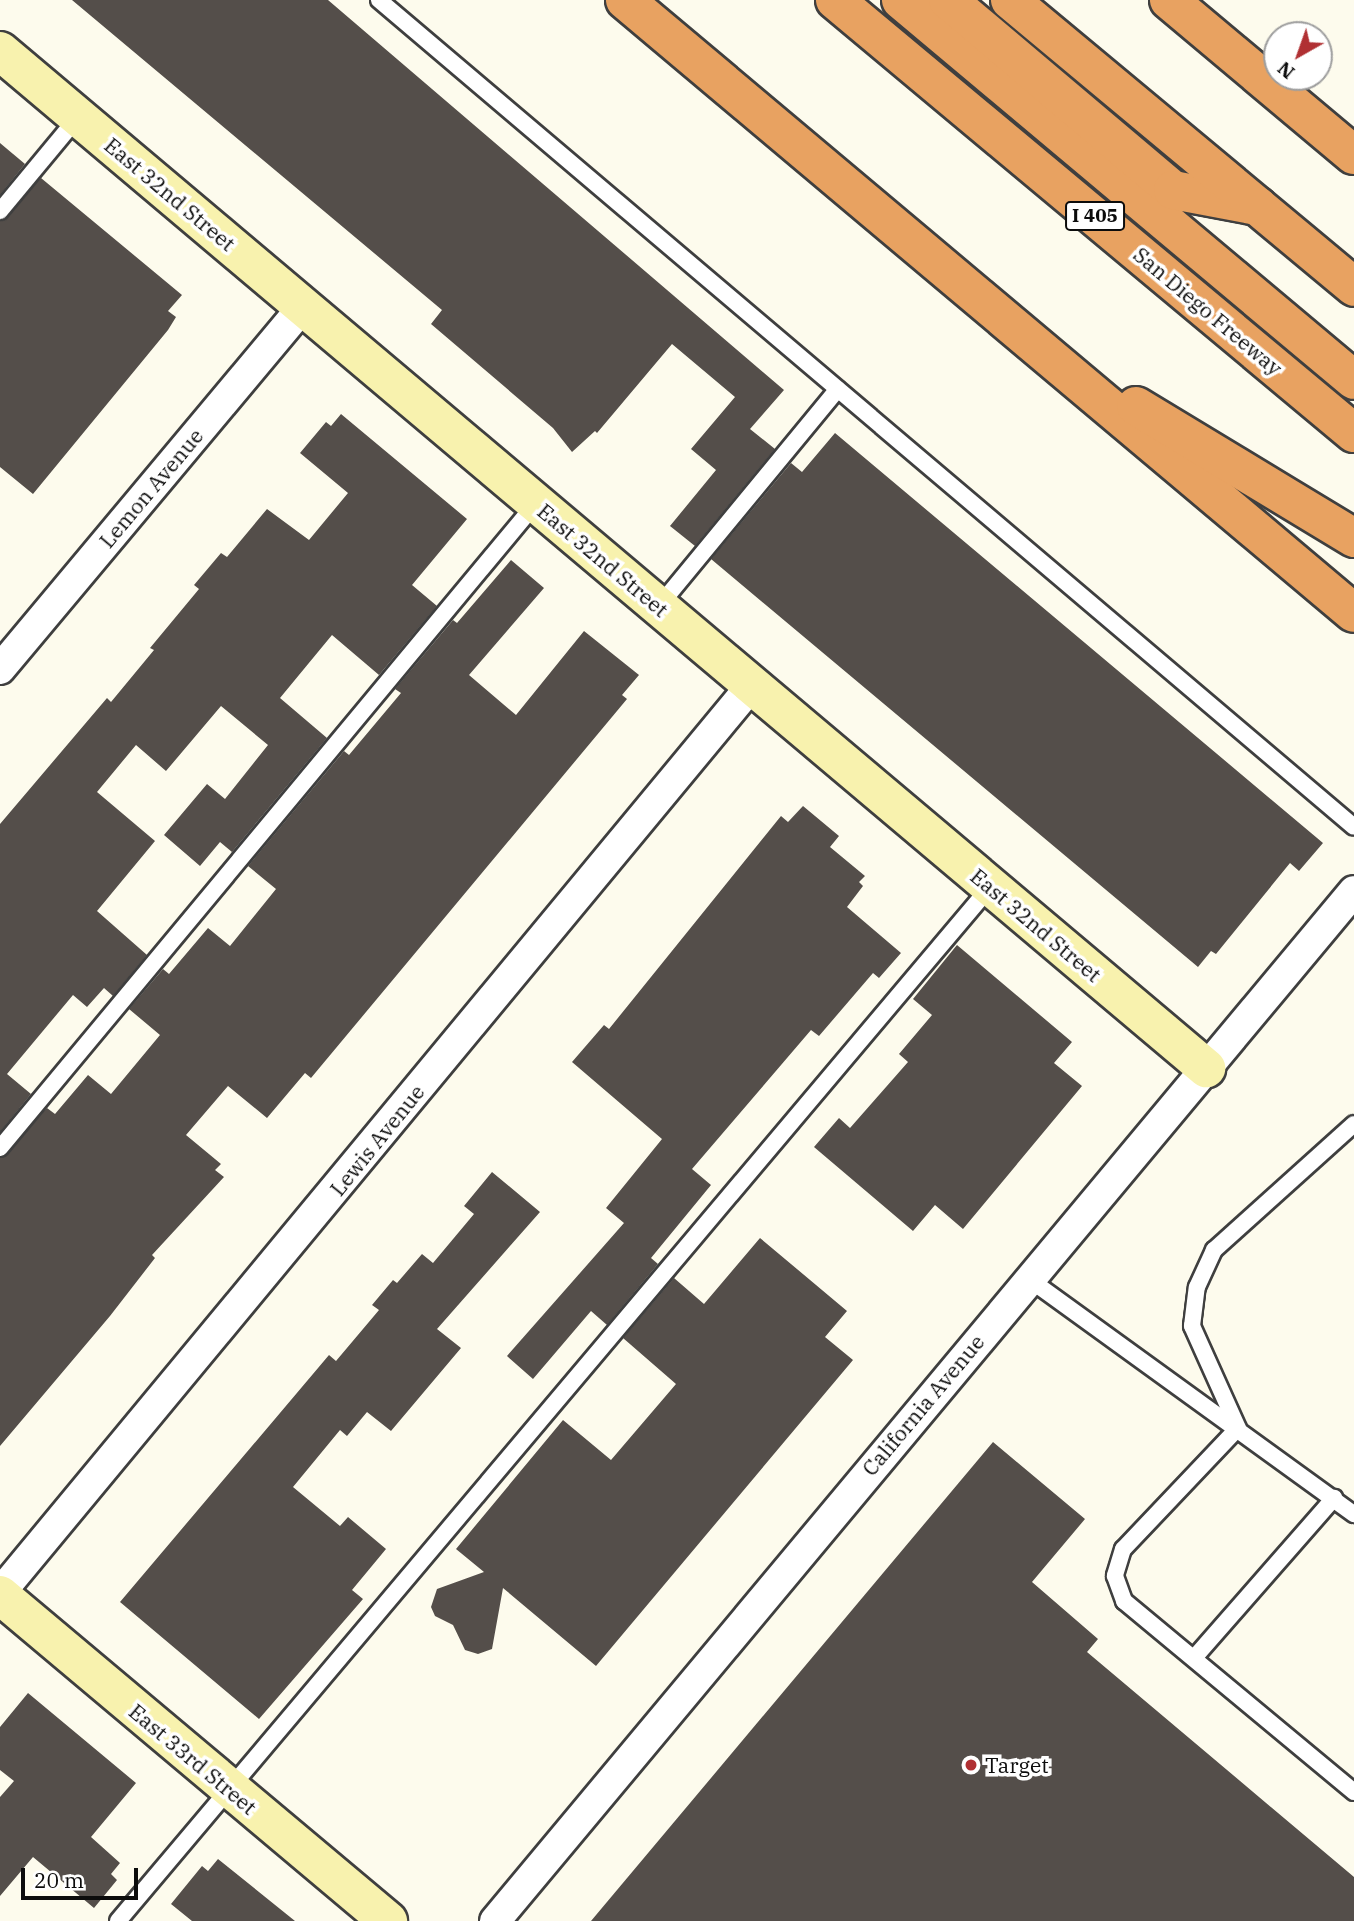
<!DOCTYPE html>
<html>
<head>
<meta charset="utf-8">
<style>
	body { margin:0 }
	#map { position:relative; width:1354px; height:1921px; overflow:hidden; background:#fdfbed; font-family:"IBM Plex Serif",serif }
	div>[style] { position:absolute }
	.building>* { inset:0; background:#544e4a }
	.roads { filter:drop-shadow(2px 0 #3f3f3f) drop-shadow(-2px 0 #3f3f3f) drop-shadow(0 2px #3f3f3f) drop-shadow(0 -2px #3f3f3f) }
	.lane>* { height:16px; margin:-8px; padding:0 8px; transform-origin:8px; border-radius:8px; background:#fff }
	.street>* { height:30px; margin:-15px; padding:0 15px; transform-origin:15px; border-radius:15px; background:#fff }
	.secondary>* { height:38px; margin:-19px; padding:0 19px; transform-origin:19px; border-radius:19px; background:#f8f2ae }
	.highway>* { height:38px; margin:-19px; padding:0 19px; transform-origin:19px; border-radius:19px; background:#e8a261 }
	.dots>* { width:19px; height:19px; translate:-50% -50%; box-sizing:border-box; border:4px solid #fff; border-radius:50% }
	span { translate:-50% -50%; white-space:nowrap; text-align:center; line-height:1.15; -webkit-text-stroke:7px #fff; paint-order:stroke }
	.shield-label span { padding:2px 5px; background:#fff; border:2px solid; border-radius:5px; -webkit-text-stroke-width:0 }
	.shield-label { font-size:19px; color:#0c0c0c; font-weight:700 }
	.street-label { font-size:21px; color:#0c0c0c }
	.poi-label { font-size:21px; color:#0c0c0c }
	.left { translate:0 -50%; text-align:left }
	.north { position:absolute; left:1263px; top:21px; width:70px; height:70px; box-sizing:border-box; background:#fff; border:2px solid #9e9e9e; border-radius:50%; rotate:220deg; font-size:19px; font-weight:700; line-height:28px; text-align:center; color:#0c0c0c }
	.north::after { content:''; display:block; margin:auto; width:24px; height:32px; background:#b03033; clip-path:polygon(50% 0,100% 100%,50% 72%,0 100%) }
	.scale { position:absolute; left:21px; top:1868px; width:117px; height:32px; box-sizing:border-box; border:4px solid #0c0c0c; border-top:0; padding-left:9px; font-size:21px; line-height:24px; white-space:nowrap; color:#0c0c0c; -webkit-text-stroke:5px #fff; paint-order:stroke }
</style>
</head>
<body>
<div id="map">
	<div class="building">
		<div style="clip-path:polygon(72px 0,328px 0,784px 390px,750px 429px,775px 449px,695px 546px,670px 526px,716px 470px,691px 449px,735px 397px,672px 344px,597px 433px,595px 431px,572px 452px,553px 428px,431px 324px,442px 310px)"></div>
		<div style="clip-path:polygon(0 143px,25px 164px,0 195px)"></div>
		<div style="clip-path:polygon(41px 178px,182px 295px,168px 311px,176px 317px,168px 330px,33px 494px,0 467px,0 221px)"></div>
		<div style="clip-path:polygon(341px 414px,467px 519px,412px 585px,437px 606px,379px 675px,332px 635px,280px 698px,327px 738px,232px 852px,220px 842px,200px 866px,164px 835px,207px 784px,225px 799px,268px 745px,221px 706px,166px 771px,136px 745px,97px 792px,155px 841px,97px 911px,147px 955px,113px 996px,104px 988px,87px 1007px,73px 995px,7px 1074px,31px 1094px,0 1132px,0 824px,107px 698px,111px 702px,154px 650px,150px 648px,199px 589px,194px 585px,221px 553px,227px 557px,267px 509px,309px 540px,348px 493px,300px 453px,326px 422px,331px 426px)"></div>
		<div style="clip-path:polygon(835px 433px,1323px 843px,1299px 871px,1290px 863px,1216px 954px,1211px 951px,1198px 967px,711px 559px,791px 463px,802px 472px)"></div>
		<div style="clip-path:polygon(511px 560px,544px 588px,469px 675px,516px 715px,584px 631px,639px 675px,622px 695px,627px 699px,311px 1078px,305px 1073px,267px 1118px,228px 1086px,186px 1135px,221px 1164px,215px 1170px,224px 1177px,152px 1255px,155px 1258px,110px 1316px,0 1446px,0 1158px,47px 1108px,55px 1114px,88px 1075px,111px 1094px,160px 1035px,129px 1009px,163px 969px,169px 974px,208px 928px,230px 946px,276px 889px,248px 866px,344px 751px,349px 755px,401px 693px,395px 689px,453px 620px,457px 623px)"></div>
		<div style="clip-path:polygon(803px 806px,839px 836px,830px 847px,865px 876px,859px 882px,863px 886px,847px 907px,901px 953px,879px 978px,873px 973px,819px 1036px,811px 1030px,692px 1169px,711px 1185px,651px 1258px,658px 1264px,607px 1325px,591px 1311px,533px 1379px,507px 1356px,624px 1223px,606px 1208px,662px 1139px,572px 1062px,604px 1025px,609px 1029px,781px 816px,788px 822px)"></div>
		<div style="clip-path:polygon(957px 945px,1072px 1042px,1054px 1063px,1082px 1086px,963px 1229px,935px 1205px,913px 1231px,814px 1147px,839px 1118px,850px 1128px,908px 1062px,899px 1054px,932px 1015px,913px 999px)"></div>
		<div style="clip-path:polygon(492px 1172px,540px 1212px,437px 1329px,461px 1348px,391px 1431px,367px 1412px,347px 1436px,340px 1430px,293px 1487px,340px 1526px,348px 1517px,386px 1549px,352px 1590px,363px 1599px,259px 1719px,120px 1602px,329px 1355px,336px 1361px,379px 1310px,372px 1305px,393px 1280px,397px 1283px,422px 1254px,433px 1263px,474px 1214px,464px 1206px)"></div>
		<div style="clip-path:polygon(760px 1238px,847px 1311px,825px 1337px,853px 1360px,596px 1666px,503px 1588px,492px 1649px,478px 1654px,465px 1650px,453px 1625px,435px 1616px,431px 1607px,437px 1589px,484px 1572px,456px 1549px,563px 1420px,611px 1460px,676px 1384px,623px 1338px,674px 1278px,704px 1304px)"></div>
		<div style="clip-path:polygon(993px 1442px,1085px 1519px,1032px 1582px,1098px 1639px,1087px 1652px,1354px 1877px,1354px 1921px,591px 1921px)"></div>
		<div style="clip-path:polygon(28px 1693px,136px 1783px,91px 1837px,120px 1863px,111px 1874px,117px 1880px,94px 1908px,33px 1857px,0 1896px,0 1797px,14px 1781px,0 1770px,0 1727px)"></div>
		<div style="clip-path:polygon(218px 1859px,295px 1921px,192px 1921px,171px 1904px,202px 1866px,208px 1871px)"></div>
	</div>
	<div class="roads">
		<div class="lane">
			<div style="left:379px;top:0;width:1278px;rotate:40.3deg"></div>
			<div style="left:0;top:211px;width:122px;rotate:-50.3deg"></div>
			<div style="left:659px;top:606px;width:281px;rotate:-50.5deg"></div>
			<div style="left:0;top:1148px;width:839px;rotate:-50.27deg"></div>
			<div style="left:1029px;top:1279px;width:401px;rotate:35.9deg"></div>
			<div style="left:1237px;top:1426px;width:110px;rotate:-114.2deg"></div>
			<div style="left:1192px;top:1326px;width:39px;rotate:-83deg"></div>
			<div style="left:1197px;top:1287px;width:41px;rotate:-65.3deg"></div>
			<div style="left:1214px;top:1250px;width:188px;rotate:-42deg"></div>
			<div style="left:1238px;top:1428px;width:167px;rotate:133.5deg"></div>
			<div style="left:1123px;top:1549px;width:28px;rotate:107deg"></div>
			<div style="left:1115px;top:1576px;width:27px;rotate:70deg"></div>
			<div style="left:1124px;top:1601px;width:299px;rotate:39.7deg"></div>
			<div style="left:1194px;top:1658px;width:213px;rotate:-48.8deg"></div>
			<div style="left:118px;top:1921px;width:1353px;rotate:-49.86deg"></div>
		</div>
		<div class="street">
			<div style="left:0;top:669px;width:473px;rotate:-50.1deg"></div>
			<div style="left:0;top:1593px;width:1179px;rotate:-50.37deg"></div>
			<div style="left:495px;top:1921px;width:1341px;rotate:-50.17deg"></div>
		</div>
		<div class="secondary">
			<div style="left:0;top:51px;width:1578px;rotate:40.14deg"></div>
			<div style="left:0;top:1595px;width:507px;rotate:40.04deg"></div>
		</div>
		<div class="highway">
			<div style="left:625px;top:0;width:952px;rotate:40.06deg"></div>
			<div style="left:835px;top:0;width:676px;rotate:39.84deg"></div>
			<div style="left:901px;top:0;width:591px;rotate:39.99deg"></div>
			<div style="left:948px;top:0;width:294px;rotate:40.2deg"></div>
			<div style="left:1173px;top:190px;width:86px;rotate:10.8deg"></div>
			<div style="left:1010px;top:0;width:448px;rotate:39.8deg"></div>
			<div style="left:1169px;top:0;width:241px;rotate:40deg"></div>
			<div style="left:1136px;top:406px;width:255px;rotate:31.2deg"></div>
		</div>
	</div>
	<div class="dots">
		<div style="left:971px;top:1765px;background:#b03033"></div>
	</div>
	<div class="shield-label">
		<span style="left:1095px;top:216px">I 405</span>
	</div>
	<div class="street-label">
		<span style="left:170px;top:194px;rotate:40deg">East 32nd Street</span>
		<span style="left:1208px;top:311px;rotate:40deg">San Diego Freeway</span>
		<span style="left:151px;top:488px;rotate:-50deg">Lemon Avenue</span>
		<span style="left:603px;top:560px;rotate:40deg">East 32nd Street</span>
		<span style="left:1036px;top:925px;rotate:40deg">East 32nd Street</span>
		<span style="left:377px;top:1140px;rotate:-51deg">Lewis Avenue</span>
		<span style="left:923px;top:1405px;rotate:-50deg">California Avenue</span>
		<span style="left:193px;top:1759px;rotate:40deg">East 33rd Street</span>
	</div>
	<div class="poi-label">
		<span class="left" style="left:985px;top:1765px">Target</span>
	</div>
	<div class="north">N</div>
	<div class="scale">20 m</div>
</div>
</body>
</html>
